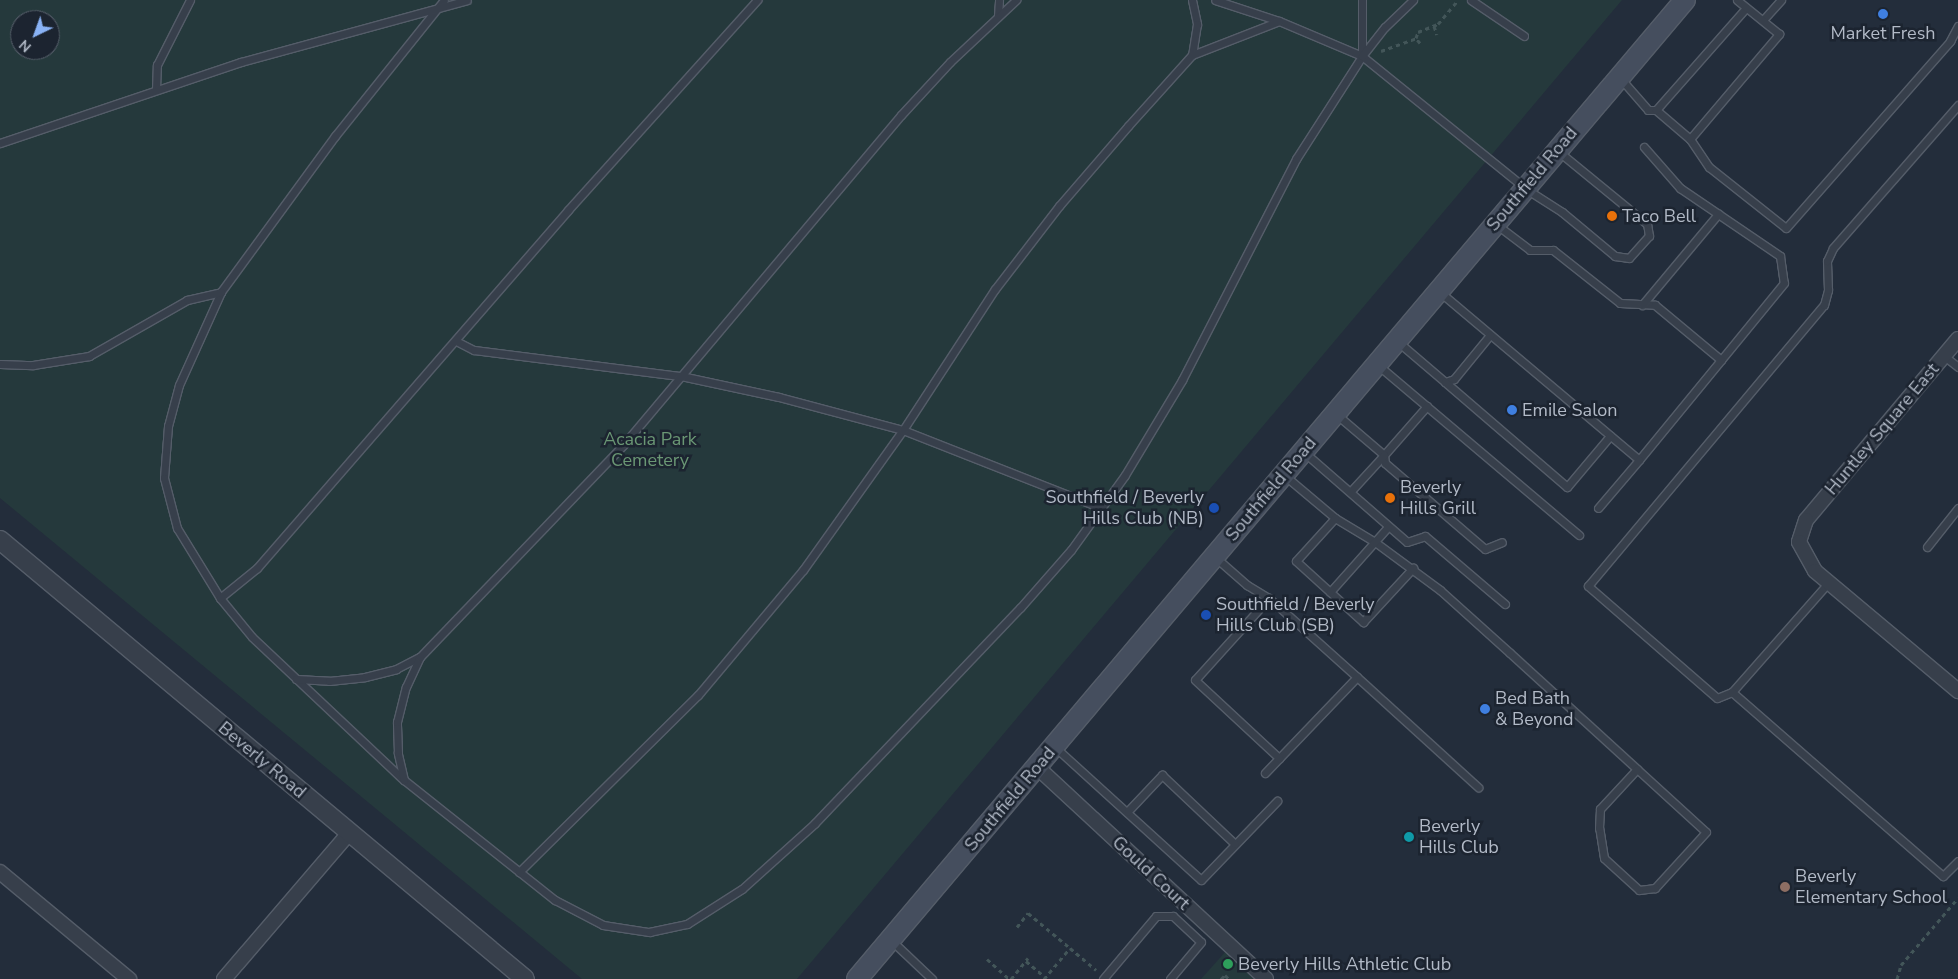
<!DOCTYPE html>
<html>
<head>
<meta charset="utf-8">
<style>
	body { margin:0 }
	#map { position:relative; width:1958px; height:979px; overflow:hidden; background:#232d3b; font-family:"Nunito Sans",sans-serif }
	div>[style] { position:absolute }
	.green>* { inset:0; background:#25393c }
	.path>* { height:3px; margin-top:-1.5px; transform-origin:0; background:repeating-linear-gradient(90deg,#435659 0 4px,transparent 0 8px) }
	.roads { filter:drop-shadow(1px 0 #555d69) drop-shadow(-1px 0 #555d69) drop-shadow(0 1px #555d69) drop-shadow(0 -1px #555d69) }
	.service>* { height:7px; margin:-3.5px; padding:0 3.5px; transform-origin:3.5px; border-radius:3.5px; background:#373f4b }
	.minor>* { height:14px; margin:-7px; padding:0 7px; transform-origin:7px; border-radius:7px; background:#373f4b }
	.tertiary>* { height:18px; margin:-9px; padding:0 9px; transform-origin:9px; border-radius:9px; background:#373f4b }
	.secondary>* { height:20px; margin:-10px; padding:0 10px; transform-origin:10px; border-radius:10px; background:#454e5e }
	.dots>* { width:14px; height:14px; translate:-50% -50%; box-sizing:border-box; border:2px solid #1c2430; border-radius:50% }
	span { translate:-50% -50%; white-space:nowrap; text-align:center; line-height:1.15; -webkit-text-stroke:5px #1c2430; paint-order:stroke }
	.poi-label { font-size:18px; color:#b2bac7 }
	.left { translate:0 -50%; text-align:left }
	.right { translate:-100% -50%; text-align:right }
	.street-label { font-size:18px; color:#b2bac7 }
	.park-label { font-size:18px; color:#6a9774 }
	.north { position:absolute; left:10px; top:10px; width:50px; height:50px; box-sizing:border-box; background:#1c2430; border:1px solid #58606c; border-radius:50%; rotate:222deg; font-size:14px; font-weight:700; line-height:20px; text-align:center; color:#b2bac7 }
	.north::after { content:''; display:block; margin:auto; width:18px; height:22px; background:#89b2f5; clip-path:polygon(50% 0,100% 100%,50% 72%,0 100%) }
</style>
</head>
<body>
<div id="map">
	<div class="green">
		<div style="clip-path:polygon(evenodd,0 0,1622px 0,797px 979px,582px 979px,0 498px,0 0,20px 20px,50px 20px,50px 50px,20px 50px,20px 20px)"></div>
		<div style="clip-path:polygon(1227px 950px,1257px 979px,1201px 979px)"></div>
	</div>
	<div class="path">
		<div style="left:1434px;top:26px;width:9px;rotate:72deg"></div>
		<div style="left:1420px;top:43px;width:6px;rotate:-129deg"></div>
		<div style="left:1416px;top:38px;width:6px;rotate:-72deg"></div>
		<div style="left:1418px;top:32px;width:22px;rotate:-22deg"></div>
		<div style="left:1438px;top:24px;width:31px;rotate:-50deg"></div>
		<div style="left:1381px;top:51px;width:37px;rotate:-20deg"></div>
		<div style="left:1017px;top:927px;width:18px;rotate:-52deg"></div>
		<div style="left:1028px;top:913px;width:55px;rotate:39.8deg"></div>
		<div style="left:987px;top:959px;width:30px;rotate:42deg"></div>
		<div style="left:1026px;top:961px;width:25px;rotate:40deg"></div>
		<div style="left:1011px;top:979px;width:27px;rotate:-51deg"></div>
		<div style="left:1044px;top:979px;width:40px;rotate:-50deg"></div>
		<div style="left:1070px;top:948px;width:34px;rotate:40deg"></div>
		<div style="left:1221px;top:979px;width:6px;rotate:-45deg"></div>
		<div style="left:1225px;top:975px;width:6px;rotate:45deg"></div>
		<div style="left:1897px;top:979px;width:15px;rotate:-74deg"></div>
		<div style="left:1901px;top:965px;width:88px;rotate:-49.6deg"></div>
	</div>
	<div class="roads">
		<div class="service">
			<div style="left:444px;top:0;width:174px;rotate:128.7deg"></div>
			<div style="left:335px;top:136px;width:193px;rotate:126.2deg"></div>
			<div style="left:221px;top:292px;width:102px;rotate:114.3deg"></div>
			<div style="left:179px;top:385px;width:42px;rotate:105deg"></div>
			<div style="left:168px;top:426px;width:52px;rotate:94.4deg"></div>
			<div style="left:164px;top:478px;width:52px;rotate:75.4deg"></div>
			<div style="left:177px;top:528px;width:82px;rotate:58.4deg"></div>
			<div style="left:220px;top:598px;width:50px;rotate:50.6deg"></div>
			<div style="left:252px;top:637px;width:209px;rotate:43.3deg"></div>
			<div style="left:404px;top:780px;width:193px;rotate:38.5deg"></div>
			<div style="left:555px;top:900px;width:54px;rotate:27.5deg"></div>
			<div style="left:603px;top:925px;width:47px;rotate:8.7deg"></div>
			<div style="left:649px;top:932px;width:39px;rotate:-12deg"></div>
			<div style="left:687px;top:924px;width:65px;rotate:-32.5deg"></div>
			<div style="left:742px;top:889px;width:98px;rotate:-42.1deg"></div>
			<div style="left:815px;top:823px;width:297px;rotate:-46.4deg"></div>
			<div style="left:1020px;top:608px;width:77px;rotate:-48.7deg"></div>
			<div style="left:1071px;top:550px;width:92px;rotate:-54.2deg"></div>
			<div style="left:1125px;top:475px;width:111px;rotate:-59deg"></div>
			<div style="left:1182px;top:380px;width:249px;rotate:-62.7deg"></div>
			<div style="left:1296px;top:159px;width:122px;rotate:-57.3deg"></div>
			<div style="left:1362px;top:56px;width:90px;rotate:-157.1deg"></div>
			<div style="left:1279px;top:21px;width:67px;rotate:-161.8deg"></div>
			<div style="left:1192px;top:0;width:25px;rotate:78deg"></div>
			<div style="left:1197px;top:24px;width:31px;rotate:99deg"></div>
			<div style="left:1362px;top:0;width:56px;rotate:90deg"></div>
			<div style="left:1362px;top:56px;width:211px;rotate:39deg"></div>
			<div style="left:1526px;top:189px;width:43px;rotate:32.6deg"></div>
			<div style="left:1562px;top:212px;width:69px;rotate:39.7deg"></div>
			<div style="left:1615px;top:256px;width:14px;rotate:8deg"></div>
			<div style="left:1629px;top:258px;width:30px;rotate:-48deg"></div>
			<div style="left:1649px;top:236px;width:12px;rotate:-99deg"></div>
			<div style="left:1647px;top:224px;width:114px;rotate:-140.7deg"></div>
			<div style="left:1471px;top:0;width:64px;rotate:34.2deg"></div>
			<div style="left:998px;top:15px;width:15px;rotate:-86deg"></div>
			<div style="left:1763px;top:20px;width:27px;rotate:-48deg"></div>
			<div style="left:1362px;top:56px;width:37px;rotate:-52deg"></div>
			<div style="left:1385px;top:27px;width:39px;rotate:-44deg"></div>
			<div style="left:1621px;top:79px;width:41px;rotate:48.9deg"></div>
			<div style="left:1648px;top:110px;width:8px"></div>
			<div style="left:1656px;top:110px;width:45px;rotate:40.5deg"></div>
			<div style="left:1690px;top:139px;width:34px;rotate:56deg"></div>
			<div style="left:1709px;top:167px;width:98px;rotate:38.4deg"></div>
			<div style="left:1786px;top:228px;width:249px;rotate:-48.7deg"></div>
			<div style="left:1950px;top:41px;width:17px;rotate:-62deg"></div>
			<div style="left:156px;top:90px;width:25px;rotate:-88deg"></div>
			<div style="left:157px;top:65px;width:73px;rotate:-63.1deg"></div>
			<div style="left:1656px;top:110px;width:136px;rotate:-48.6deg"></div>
			<div style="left:1690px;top:139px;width:138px;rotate:-49.7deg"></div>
			<div style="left:1779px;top:34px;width:54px;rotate:-141deg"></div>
			<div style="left:0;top:143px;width:254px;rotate:-18.6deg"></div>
			<div style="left:241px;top:62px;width:234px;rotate:-15.3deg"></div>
			<div style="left:1644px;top:147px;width:55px;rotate:48.7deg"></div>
			<div style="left:1680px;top:188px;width:121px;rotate:34.2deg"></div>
			<div style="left:1780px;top:256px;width:27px;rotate:82deg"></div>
			<div style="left:1784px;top:283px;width:99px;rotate:129.3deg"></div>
			<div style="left:1497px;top:225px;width:41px;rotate:37.1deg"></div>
			<div style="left:1530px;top:250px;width:23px"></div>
			<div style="left:1553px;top:250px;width:85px;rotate:38.3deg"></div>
			<div style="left:1620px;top:303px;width:35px;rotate:3deg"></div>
			<div style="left:1655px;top:305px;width:86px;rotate:39.8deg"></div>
			<div style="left:1721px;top:360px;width:129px;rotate:129.4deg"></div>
			<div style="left:1441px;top:293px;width:259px;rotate:40.1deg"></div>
			<div style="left:1639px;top:460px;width:63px;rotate:130.5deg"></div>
			<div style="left:1642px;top:305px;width:119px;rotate:-50.1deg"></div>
			<div style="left:456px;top:341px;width:20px;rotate:27deg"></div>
			<div style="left:474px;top:350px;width:209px;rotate:7.2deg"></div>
			<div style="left:681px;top:376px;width:100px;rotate:12.1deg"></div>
			<div style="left:779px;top:397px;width:128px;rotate:14.9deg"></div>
			<div style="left:903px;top:430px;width:213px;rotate:21.5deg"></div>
			<div style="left:1397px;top:341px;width:63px;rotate:40.5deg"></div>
			<div style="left:1445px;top:382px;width:9px;rotate:-18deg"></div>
			<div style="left:1454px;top:379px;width:57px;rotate:-50.7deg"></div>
			<div style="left:1944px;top:356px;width:18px;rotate:38deg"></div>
			<div style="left:0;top:364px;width:33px;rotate:2deg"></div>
			<div style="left:33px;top:365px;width:57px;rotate:-9.1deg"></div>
			<div style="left:89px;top:356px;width:113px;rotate:-29.7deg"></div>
			<div style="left:187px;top:300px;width:35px;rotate:-13deg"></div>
			<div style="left:1379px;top:366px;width:262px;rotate:40.2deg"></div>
			<div style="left:1445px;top:382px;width:161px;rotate:40.7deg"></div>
			<div style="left:1567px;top:487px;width:67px;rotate:-49.9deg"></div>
			<div style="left:1427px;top:406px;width:65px;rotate:131.3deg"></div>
			<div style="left:1384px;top:455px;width:8px;rotate:83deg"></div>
			<div style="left:1385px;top:463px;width:132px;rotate:40.7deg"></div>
			<div style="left:1485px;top:549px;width:18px;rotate:-22deg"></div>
			<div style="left:1336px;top:414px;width:63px;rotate:40.5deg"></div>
			<div style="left:1384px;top:455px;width:50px;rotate:132.6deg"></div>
			<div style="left:1305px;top:453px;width:135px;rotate:41.1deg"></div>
			<div style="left:1407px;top:542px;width:19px;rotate:-18deg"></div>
			<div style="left:1425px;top:536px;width:105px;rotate:40.4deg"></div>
			<div style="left:1284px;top:475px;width:67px;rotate:40.1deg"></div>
			<div style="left:1335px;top:518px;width:47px;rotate:31deg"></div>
			<div style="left:1375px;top:542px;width:81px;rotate:36.4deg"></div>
			<div style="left:1440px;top:590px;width:94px;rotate:42deg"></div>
			<div style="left:1510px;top:653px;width:172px;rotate:42.4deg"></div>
			<div style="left:1637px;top:769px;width:93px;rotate:42.4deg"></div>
			<div style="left:1706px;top:832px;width:76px;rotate:132.3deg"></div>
			<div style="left:1655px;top:888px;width:16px;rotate:173deg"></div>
			<div style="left:1639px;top:890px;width:47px;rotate:-137.6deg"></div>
			<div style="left:1604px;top:858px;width:30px;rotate:-99deg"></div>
			<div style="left:1599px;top:828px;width:19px;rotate:-87deg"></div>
			<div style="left:1600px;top:809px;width:54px;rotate:-47.2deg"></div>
			<div style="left:1335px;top:518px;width:58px;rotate:132.2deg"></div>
			<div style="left:1296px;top:561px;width:91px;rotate:42.3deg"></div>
			<div style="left:1363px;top:622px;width:74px;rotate:-47.2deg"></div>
			<div style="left:1927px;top:547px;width:50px;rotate:-51.5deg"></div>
			<div style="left:1215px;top:557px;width:43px;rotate:41.2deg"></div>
			<div style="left:1247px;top:585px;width:26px;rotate:31deg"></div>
			<div style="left:1269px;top:598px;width:118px;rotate:41.9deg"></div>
			<div style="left:1357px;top:677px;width:133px;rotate:133.8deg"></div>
			<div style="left:1829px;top:582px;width:147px;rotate:131.4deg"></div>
			<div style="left:1732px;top:692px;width:16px;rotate:158deg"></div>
			<div style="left:1717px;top:698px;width:171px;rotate:-139deg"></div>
			<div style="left:1588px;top:586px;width:367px;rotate:-50deg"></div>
			<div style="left:1824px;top:305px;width:16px;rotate:-75deg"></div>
			<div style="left:1828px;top:290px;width:29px;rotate:-92deg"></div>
			<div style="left:1827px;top:261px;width:14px;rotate:-65deg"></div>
			<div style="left:1833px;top:248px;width:190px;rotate:-48.8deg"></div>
			<div style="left:1330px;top:592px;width:87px;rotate:-48.3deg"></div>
			<div style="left:220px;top:598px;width:48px;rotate:-39deg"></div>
			<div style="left:257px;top:568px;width:474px;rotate:-49deg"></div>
			<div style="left:568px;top:210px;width:283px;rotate:-48deg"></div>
			<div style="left:1269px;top:598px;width:110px;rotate:132.1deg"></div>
			<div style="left:1195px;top:680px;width:115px;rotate:42.9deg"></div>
			<div style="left:1357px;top:677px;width:164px;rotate:42.3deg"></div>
			<div style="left:296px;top:679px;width:33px;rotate:3deg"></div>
			<div style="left:329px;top:681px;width:36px;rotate:-6deg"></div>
			<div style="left:365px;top:677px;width:32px;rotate:-14deg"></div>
			<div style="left:396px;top:669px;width:27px;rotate:-27deg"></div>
			<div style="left:1732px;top:692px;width:280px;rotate:41.1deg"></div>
			<div style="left:1943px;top:876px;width:21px;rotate:-45deg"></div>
			<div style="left:1056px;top:748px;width:196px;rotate:42.3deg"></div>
			<div style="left:1201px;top:880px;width:110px;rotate:-46.1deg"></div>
			<div style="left:404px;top:780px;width:28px;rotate:-103deg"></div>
			<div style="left:398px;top:753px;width:31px;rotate:-92deg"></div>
			<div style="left:397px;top:722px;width:36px;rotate:-76deg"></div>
			<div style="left:406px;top:687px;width:33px;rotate:-65deg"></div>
			<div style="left:420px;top:657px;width:294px;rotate:-46.2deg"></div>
			<div style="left:623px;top:445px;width:431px;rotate:-49.9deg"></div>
			<div style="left:901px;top:115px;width:72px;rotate:-47.2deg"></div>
			<div style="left:950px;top:62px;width:91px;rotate:-43.2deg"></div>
			<div style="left:1128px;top:811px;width:50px;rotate:-46.6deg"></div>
			<div style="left:1162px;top:775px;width:100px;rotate:43.4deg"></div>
			<div style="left:519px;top:872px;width:252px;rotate:-44.7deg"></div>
			<div style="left:698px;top:695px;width:163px;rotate:-50deg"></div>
			<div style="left:803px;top:570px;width:172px;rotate:-54.5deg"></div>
			<div style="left:903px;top:430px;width:168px;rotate:-56.9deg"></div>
			<div style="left:995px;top:289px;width:105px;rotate:-52.4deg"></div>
			<div style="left:1059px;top:206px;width:106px;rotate:-49.2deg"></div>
			<div style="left:1128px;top:126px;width:96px;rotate:-48deg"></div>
			<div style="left:1192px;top:55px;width:93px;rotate:-21.3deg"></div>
			<div style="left:892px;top:941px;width:55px;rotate:43.5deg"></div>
			<div style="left:1103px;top:979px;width:82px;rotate:-49.9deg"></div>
			<div style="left:1156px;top:916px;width:17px"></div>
			<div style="left:1173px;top:916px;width:38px;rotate:43deg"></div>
			<div style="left:1201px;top:942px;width:48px;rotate:130deg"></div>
		</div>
		<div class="minor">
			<div style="left:1958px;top:339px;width:236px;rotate:130deg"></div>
			<div style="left:1806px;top:520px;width:23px;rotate:108deg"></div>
			<div style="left:1799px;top:542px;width:33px;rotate:61deg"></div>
			<div style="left:1815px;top:571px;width:187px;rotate:40deg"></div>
			<div style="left:1037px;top:767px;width:312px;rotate:42.8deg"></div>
			<div style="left:0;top:872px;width:168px;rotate:39.7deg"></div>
			<div style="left:224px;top:979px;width:192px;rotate:-49.4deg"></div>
		</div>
		<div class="tertiary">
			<div style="left:0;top:540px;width:684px;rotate:39.9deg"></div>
		</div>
		<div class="secondary">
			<div style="left:857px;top:979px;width:1282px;rotate:-49.78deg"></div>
		</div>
	</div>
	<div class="dots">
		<div style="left:1883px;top:14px;background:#3f7fe0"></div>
		<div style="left:1612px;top:216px;background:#e8710a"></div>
		<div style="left:1512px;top:410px;background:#3f7fe0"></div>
		<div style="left:1390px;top:498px;background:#e8710a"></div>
		<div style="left:1214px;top:508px;background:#1a4fb4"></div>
		<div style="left:1206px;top:615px;background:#1a4fb4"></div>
		<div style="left:1485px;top:709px;background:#3f7fe0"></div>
		<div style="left:1409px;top:837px;background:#0f9aa8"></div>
		<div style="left:1785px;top:887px;background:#8d6e63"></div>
		<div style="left:1228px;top:964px;background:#2e9e5b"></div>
	</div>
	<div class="poi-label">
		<span style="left:1883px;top:33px">Market Fresh</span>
		<span class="left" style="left:1622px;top:216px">Taco Bell</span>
		<span class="left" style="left:1522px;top:410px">Emile Salon</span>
		<span class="left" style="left:1400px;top:498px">Beverly<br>Hills Grill</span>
		<span class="right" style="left:1204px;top:508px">Southfield / Beverly<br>Hills Club (NB)</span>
		<span class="left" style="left:1216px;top:615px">Southfield / Beverly<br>Hills Club (SB)</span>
		<span class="left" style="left:1495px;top:709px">Bed Bath<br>&amp; Beyond</span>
		<span class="left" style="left:1419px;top:837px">Beverly<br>Hills Club</span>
		<span class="left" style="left:1795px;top:887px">Beverly<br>Elementary School</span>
		<span class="left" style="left:1238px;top:964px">Beverly Hills Athletic Club</span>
	</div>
	<div class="street-label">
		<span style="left:1532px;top:179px;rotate:-50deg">Southfield Road</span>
		<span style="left:1882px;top:429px;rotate:-50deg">Huntley Square East</span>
		<span style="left:1271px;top:489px;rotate:-50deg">Southfield Road</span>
		<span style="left:262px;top:760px;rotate:40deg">Beverly Road</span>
		<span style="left:1010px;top:799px;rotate:-50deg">Southfield Road</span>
		<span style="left:1151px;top:873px;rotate:43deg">Gould Court</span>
	</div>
	<div class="park-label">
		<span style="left:650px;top:450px">Acacia Park<br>Cemetery</span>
	</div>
	<div class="north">N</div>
</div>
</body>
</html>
